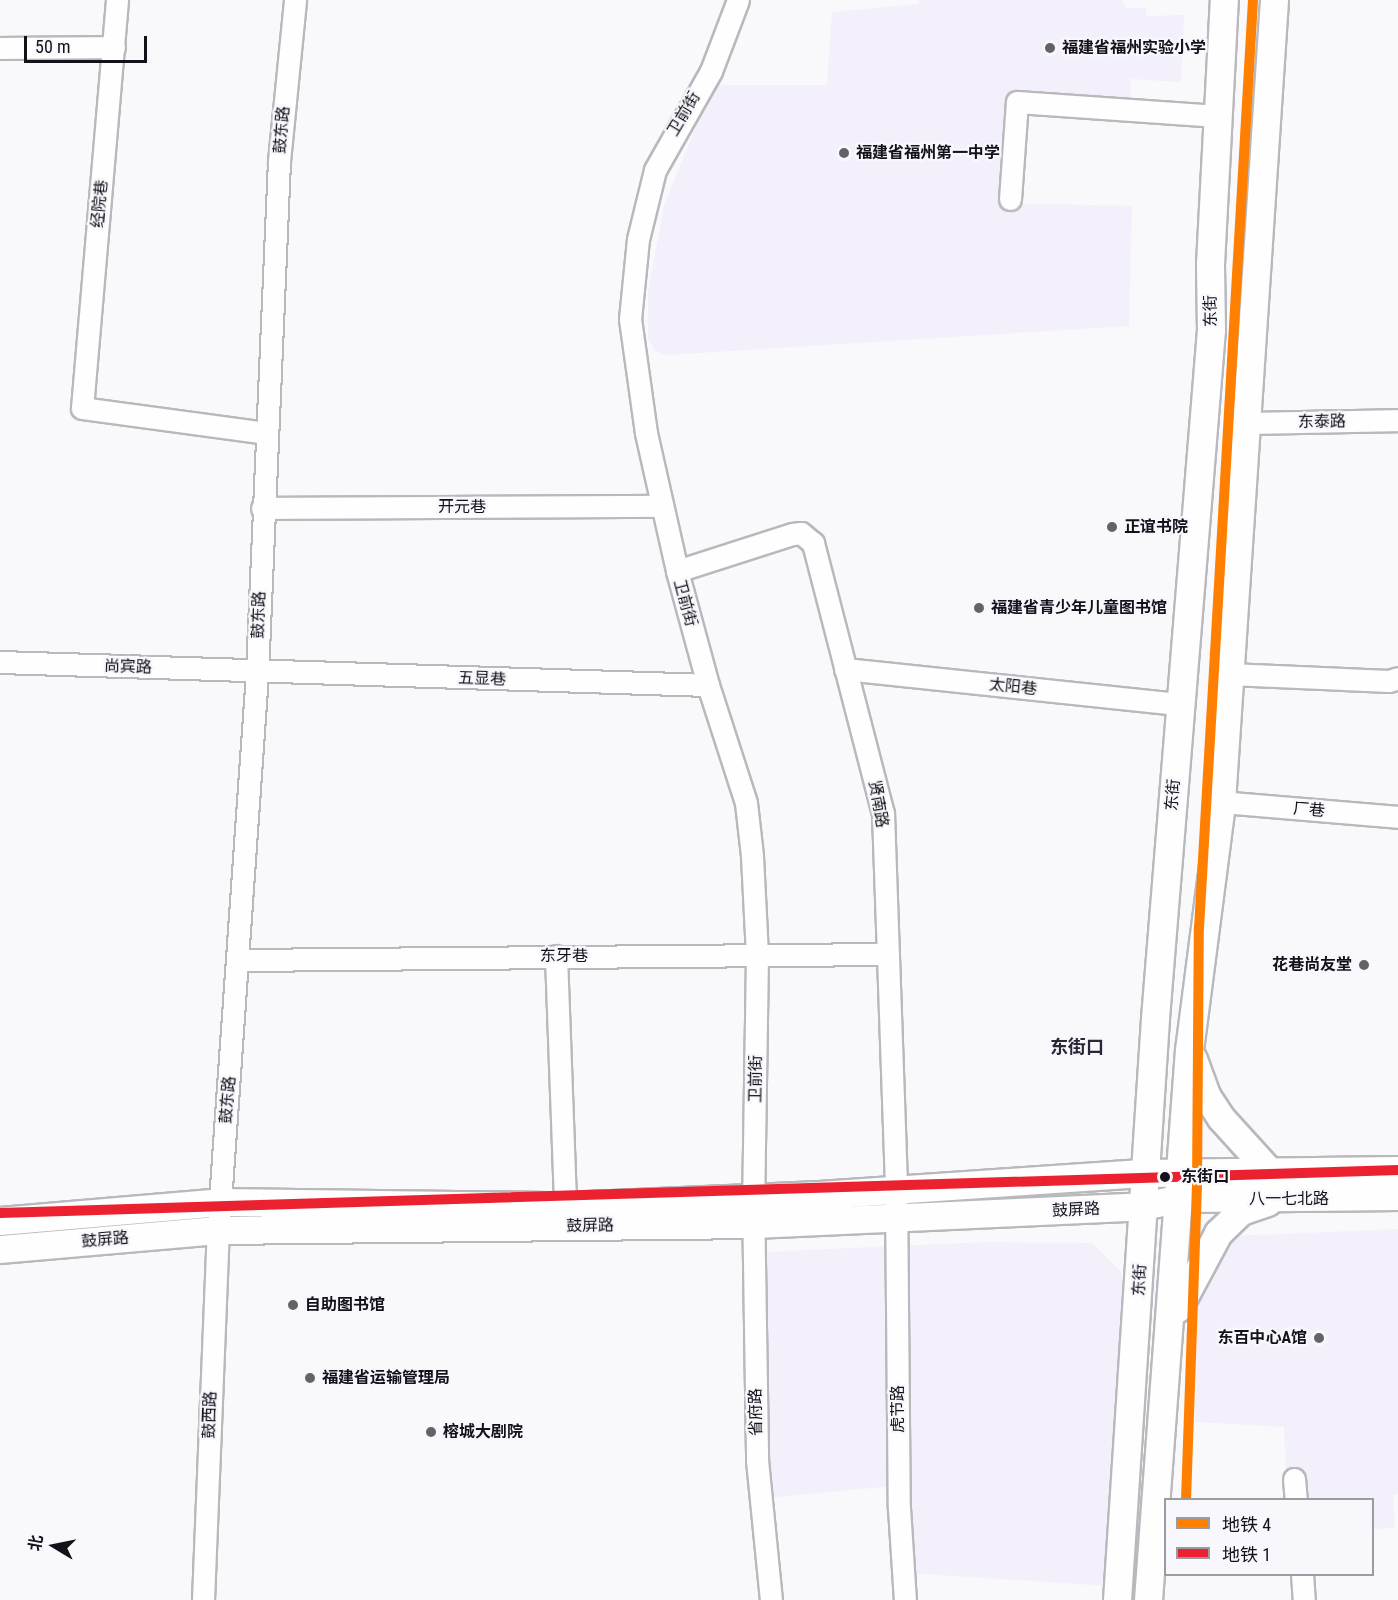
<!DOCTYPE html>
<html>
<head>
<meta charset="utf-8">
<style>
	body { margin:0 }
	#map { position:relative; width:1398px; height:1600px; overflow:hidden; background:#f9f8fb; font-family:"Roboto Condensed","Noto Sans SC",sans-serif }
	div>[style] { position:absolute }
	.built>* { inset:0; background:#f3f0fc }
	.roads { filter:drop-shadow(2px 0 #b9b8bd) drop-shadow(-2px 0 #b9b8bd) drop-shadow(0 2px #b9b8bd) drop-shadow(0 -2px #b9b8bd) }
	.minor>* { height:21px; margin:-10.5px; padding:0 10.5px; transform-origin:10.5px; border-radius:10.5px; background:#fefefe }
	.major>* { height:27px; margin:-13.5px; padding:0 13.5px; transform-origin:13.5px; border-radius:13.5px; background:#fefefe }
	.metro-1>* { height:10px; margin:-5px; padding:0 5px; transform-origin:5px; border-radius:5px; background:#ff7f00 }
	.metro-2>* { height:10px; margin:-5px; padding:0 5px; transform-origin:5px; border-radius:5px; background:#eb212f }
	.dots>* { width:16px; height:16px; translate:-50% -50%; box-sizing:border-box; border:3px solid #f8f7fc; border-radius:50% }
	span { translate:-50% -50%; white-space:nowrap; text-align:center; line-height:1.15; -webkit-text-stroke:4.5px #f8f7fc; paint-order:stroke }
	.poi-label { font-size:16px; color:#14111a; font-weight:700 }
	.left { translate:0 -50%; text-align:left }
	.right { translate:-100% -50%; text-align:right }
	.street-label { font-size:16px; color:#14111a }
	.stop-label { font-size:16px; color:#14111a; font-weight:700 }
	.neighbourhood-label { font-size:18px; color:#2b2638; font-weight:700 }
	.legend { position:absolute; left:1164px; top:1498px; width:210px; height:78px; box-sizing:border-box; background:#f8f7fc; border:2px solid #9d9ba2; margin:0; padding:8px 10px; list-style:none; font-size:18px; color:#14111a }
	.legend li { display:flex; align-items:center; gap:12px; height:30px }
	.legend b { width:30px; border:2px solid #9d9ba2 }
	.north { position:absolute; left:24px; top:1516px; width:60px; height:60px; -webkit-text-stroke:4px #f8f7fc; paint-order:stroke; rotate:280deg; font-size:16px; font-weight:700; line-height:24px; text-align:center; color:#14111a }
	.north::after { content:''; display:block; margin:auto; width:21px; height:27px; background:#14111a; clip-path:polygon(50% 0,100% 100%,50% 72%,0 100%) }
	.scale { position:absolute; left:24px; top:36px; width:123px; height:27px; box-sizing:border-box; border:3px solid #14111a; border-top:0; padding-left:8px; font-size:18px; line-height:21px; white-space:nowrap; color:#14111a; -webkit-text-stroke:4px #f8f7fc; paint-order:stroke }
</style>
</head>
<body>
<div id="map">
	<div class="built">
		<div style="clip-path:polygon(919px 0,1122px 0,1127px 8px,1146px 8px,1146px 16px,1184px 15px,1181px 82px,1131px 79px,1130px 99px,1007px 94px,1002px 203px,1132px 206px,1129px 326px,667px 355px,655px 351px,648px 339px,648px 291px,664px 205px,713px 85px,827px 85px,832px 12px,919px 4px)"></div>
		<div style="clip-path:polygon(1398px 1229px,1398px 1494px,1393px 1495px,1395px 1528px,1373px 1529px,1372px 1500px,1287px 1499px,1284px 1427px,1195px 1422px,1198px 1299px,1203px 1272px,1232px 1236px)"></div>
		<div style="clip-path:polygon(984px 1242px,1092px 1243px,1121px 1272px,1131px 1317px,1108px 1586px,908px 1573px,894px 1486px,766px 1498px,762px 1252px)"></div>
	</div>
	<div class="roads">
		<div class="minor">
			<div style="left:117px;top:0;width:409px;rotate:94.9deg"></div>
			<div style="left:82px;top:408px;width:186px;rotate:7.7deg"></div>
			<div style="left:738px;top:0;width:76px;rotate:110.8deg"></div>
			<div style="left:711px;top:71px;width:114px;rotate:119.5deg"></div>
			<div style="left:655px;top:170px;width:71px;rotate:103.8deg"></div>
			<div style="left:638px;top:239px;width:80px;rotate:95.7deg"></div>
			<div style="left:630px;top:319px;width:115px;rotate:82deg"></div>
			<div style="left:646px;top:433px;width:141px;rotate:77.3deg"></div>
			<div style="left:677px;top:571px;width:118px;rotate:74.8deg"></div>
			<div style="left:708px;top:685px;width:124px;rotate:72.1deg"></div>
			<div style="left:746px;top:803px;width:53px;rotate:83.5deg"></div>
			<div style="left:752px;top:856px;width:100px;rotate:87.1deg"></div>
			<div style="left:757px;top:956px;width:242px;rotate:90.9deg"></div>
			<div style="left:753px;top:1198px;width:262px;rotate:89.1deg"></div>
			<div style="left:757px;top:1460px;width:141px;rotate:84.3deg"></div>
			<div style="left:0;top:48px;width:114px;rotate:-0.5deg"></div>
			<div style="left:1010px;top:199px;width:97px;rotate:-85.9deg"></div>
			<div style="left:1017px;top:102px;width:201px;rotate:4deg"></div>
			<div style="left:1245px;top:423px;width:153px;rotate:-1.1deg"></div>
			<div style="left:262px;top:508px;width:400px;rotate:-0.3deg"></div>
			<div style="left:677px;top:571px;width:121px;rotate:-17.8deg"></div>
			<div style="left:792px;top:534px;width:9px;rotate:-6deg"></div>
			<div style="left:801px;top:533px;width:16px;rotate:40deg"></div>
			<div style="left:813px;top:543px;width:279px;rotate:75.5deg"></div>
			<div style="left:883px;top:813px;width:377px;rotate:88deg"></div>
			<div style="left:896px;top:1190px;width:318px;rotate:89.5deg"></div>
			<div style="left:899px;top:1508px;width:92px;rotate:86.3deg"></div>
			<div style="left:0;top:662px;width:708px;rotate:1.86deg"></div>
			<div style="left:845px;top:669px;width:337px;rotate:6deg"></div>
			<div style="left:1229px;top:674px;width:160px;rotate:2.5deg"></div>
			<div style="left:1389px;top:681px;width:9px;rotate:-18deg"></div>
			<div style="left:1221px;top:802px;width:178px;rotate:4.8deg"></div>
			<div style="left:556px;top:956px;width:250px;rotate:87.9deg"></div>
			<div style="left:239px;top:960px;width:649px;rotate:-0.53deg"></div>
			<div style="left:1294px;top:1479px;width:21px;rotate:85deg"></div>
			<div style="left:1302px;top:1574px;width:26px;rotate:86deg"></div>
			<div style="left:203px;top:1600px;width:370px;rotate:-87.7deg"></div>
			<div style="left:218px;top:1230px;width:558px;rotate:-85.99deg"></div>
			<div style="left:257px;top:673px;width:512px;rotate:-87.54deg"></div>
			<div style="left:279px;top:161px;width:162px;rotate:-84.3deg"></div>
		</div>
		<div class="major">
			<div style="left:1193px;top:1059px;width:38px;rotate:70deg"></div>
			<div style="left:1206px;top:1095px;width:27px;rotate:57deg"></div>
			<div style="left:1221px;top:1118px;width:72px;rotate:47.8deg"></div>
			<div style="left:0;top:1221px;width:221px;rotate:-4.9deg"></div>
			<div style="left:220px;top:1202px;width:345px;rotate:0.7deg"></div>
			<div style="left:565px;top:1206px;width:254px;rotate:-2.5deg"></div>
			<div style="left:819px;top:1195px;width:327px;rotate:-3.9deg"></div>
			<div style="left:1145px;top:1173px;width:253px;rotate:-0.7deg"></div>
			<div style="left:0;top:1249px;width:219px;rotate:-5deg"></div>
			<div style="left:218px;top:1230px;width:536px;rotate:-0.64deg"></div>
			<div style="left:754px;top:1224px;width:389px;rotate:-2.6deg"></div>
			<div style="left:1143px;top:1206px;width:38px;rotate:-12deg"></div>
			<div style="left:1180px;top:1198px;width:218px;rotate:-0.5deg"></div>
			<div style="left:1178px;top:1308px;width:85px;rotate:-61.9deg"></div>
			<div style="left:1218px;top:1233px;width:32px;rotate:-44deg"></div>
			<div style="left:1241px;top:1211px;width:28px;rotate:-19deg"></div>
			<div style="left:1117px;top:1600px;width:583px;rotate:-86.26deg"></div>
			<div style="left:1155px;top:1018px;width:690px;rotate:-85.35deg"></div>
			<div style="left:1211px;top:330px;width:66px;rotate:-90.9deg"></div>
			<div style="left:1210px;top:264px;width:264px;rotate:-87deg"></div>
			<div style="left:1148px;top:1600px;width:552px;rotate:-85.74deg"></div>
			<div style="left:1189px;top:1050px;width:250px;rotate:-82.6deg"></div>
			<div style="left:1221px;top:802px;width:804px;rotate:-86.22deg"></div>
		</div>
	</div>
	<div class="metro-1">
		<div style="left:1186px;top:1500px;width:313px;rotate:-88deg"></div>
		<div style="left:1197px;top:1187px;width:259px;rotate:-89.6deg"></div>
		<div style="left:1199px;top:928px;width:930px;rotate:-86.67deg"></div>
	</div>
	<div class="metro-2">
		<div style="left:0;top:1213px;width:1399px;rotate:-1.76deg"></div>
	</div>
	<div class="dots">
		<div style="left:1050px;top:48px;background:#646269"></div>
		<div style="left:844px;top:153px;background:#646269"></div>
		<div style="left:1112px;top:527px;background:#646269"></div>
		<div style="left:979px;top:608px;background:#646269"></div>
		<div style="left:1364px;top:965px;background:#646269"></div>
		<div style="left:1165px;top:1177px;background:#14111a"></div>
		<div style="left:293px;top:1305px;background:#646269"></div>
		<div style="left:1319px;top:1338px;background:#646269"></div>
		<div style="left:310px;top:1378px;background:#646269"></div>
		<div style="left:431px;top:1432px;background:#646269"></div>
	</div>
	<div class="poi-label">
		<span class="left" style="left:1062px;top:48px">福建省福州实验小学</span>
		<span class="left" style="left:856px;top:153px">福建省福州第一中学</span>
		<span class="left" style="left:1124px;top:527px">正谊书院</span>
		<span class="left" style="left:991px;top:608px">福建省青少年儿童图书馆</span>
		<span class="right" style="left:1352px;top:965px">花巷尚友堂</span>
		<span class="left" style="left:305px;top:1305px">自助图书馆</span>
		<span class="right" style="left:1307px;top:1338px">东百中心A馆</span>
		<span class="left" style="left:322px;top:1378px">福建省运输管理局</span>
		<span class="left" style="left:443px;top:1432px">榕城大剧院</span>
	</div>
	<div class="street-label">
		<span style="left:684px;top:114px;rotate:-59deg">卫前街</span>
		<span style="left:282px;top:130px;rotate:-85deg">鼓东路</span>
		<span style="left:100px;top:204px;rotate:-85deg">经院巷</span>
		<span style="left:1211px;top:311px;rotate:-91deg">东街</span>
		<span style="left:1322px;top:422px;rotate:-1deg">东泰路</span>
		<span style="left:462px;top:507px">开元巷</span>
		<span style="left:685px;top:603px;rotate:75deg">卫前街</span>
		<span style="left:259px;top:615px;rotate:-88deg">鼓东路</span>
		<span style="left:128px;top:667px;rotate:2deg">尚宾路</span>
		<span style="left:482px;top:679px;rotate:2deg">五显巷</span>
		<span style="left:1013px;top:687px;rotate:6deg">太阳巷</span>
		<span style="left:1173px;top:795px;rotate:-85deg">东街</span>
		<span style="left:878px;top:804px;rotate:80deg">贤南路</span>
		<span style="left:1309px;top:810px;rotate:5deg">厂巷</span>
		<span style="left:564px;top:956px">东牙巷</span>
		<span style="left:756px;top:1079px;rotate:-89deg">卫前街</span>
		<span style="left:228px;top:1100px;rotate:-85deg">鼓东路</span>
		<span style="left:1289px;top:1199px">八一七北路</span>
		<span style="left:1076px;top:1210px;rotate:-3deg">鼓屏路</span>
		<span style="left:590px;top:1226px;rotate:-1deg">鼓屏路</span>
		<span style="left:105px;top:1240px;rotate:-5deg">鼓屏路</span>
		<span style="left:1140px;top:1280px;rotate:-87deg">东街</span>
		<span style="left:898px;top:1409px;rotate:-90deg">虎节路</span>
		<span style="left:756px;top:1412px;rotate:-91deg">省府路</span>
		<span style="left:210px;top:1415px;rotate:-88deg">鼓西路</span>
	</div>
	<div class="stop-label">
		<span class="left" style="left:1181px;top:1177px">东街口</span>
	</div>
	<div class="neighbourhood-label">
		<span style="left:1077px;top:1047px">东街口</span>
	</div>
	<ul class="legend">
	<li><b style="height:8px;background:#ff7f00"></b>地铁 4</li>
	<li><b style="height:8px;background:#eb212f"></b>地铁 1</li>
	</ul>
	<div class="north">北</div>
	<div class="scale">50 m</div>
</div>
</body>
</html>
